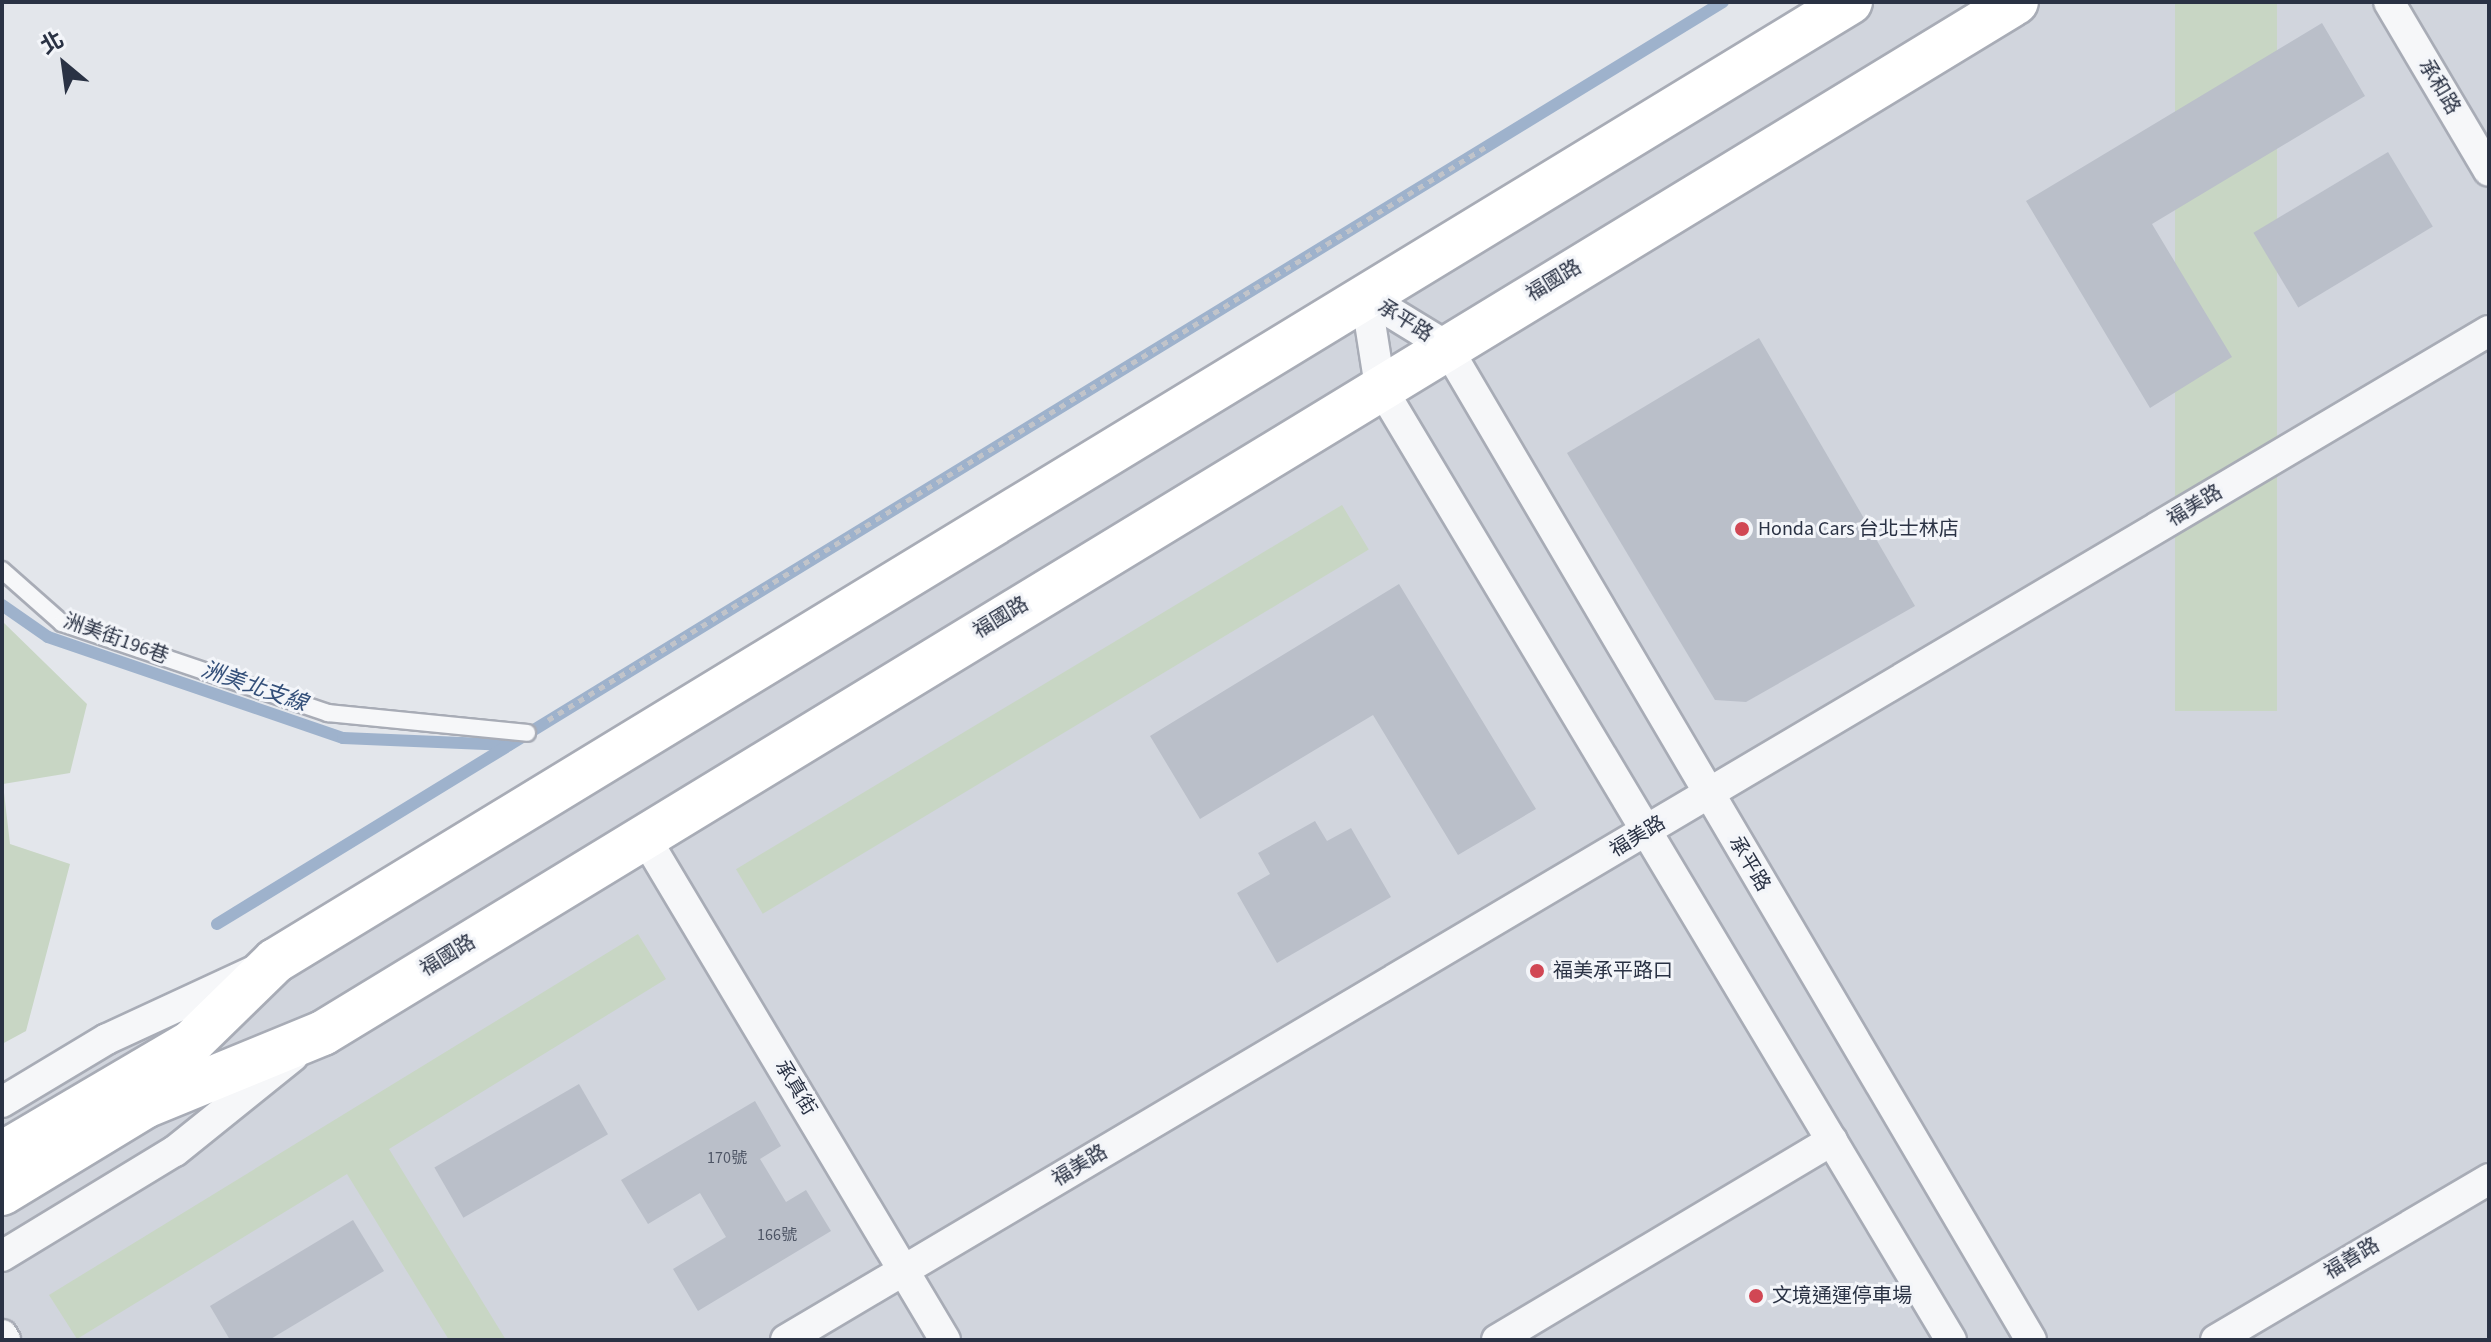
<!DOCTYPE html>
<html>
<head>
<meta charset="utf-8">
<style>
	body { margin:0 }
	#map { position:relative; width:2491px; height:1342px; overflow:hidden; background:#e3e6eb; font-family:"Source Sans 3","Noto Sans TC",sans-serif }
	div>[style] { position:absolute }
	.built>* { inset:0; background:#d1d5dd }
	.green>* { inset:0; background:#c8d6c4; transform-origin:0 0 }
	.stream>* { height:12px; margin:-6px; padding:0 6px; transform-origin:6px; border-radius:6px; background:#9eb2cc }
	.building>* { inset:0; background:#babfc9; transform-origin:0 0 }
	.path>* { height:5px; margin-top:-2.5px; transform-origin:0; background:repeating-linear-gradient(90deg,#c1c4ca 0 6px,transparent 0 12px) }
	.roads { filter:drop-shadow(2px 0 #a8acb6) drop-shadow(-2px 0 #a8acb6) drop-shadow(0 2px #a8acb6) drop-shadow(0 -2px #a8acb6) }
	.lane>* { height:16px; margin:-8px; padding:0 8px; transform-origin:8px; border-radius:8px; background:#f6f7f9 }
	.street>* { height:30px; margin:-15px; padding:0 15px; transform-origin:15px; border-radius:15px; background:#f6f7f9 }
	.secondary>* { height:44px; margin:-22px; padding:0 22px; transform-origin:22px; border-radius:22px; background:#fff }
	.highway>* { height:44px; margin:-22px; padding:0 22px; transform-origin:22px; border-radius:22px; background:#fff }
	.dots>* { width:22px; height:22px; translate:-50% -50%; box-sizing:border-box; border:4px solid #f3f5f9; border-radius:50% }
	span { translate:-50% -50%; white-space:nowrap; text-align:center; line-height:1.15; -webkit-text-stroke:6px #f3f5f9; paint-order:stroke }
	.number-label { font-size:16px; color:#4e5565 }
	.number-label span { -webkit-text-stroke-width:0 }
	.street-label { font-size:20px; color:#2a3244 }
	.poi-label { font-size:20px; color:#2a3244 }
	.left { translate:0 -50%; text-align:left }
	.water-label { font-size:22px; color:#334f79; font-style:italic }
	.frame { position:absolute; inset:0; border:4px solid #2a3244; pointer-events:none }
	.north { position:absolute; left:24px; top:24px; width:80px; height:80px; -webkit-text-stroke:6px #f3f5f9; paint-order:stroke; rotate:331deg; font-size:22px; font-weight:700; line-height:32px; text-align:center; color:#2a3244 }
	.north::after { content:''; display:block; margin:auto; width:28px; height:36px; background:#2a3244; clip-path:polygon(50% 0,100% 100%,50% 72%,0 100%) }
</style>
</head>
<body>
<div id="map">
	<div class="built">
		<div style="clip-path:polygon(1836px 2px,2489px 2px,2489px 1340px,2px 1340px,2px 1109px)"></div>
	</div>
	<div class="green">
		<div style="left:2175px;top:2px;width:102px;height:709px"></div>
		<div style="left:1342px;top:505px;width:52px;height:707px;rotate:59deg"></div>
		<div style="clip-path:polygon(2px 621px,87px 704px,70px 773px,3px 784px,10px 844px,70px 864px,26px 1031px,2px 1044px)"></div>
		<div style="clip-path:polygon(638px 934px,666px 979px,389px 1149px,506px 1340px,449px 1340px,347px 1174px,77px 1339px,49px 1295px)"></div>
	</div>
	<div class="stream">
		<div style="left:2px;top:605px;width:56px;rotate:34.8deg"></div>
		<div style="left:48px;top:637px;width:312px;rotate:18.9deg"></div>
		<div style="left:343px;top:738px;width:166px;rotate:2.4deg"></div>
		<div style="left:217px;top:924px;width:1766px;rotate:-31.48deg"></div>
	</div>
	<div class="building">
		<div style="clip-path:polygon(2322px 23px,2365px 96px,2152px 224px,2232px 357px,2150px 408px,2026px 201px)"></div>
		<div style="left:2388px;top:152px;width:87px;height:157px;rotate:59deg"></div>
		<div style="clip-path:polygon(1759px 338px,1915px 606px,1746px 702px,1715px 700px,1567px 453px)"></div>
		<div style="clip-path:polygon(1399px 584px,1536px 809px,1458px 855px,1373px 715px,1200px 819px,1150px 736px)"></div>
		<div style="clip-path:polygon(1315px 821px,1327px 841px,1351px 828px,1391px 897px,1277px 963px,1237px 893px,1270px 874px,1258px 853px)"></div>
		<div style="left:579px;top:1084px;width:58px;height:167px;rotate:60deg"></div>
		<div style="clip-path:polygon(755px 1101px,781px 1146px,760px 1159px,786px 1202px,806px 1190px,831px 1231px,698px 1311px,673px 1269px,726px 1237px,700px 1193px,648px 1224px,621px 1180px)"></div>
		<div style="clip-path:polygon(353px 1220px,384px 1271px,269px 1340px,230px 1340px,210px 1306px)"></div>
	</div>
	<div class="path">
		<div style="left:548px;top:720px;width:1103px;rotate:-31.43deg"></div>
	</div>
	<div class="roads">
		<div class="lane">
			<div style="left:2px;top:570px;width:80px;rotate:41.5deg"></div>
			<div style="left:62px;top:623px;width:281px;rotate:18.7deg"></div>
			<div style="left:328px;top:713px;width:200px;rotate:5.7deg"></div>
		</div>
		<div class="street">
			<div style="left:2389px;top:2px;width:196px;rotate:59.4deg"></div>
			<div style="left:1366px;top:297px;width:94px;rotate:31.5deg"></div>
			<div style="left:1446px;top:346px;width:1153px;rotate:59.52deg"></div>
			<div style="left:1366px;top:297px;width:90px;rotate:81.1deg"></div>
			<div style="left:1380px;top:386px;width:1112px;rotate:59.1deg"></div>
			<div style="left:644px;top:836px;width:587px;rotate:59.15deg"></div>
			<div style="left:2px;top:1102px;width:122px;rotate:-31deg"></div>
			<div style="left:107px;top:1039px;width:160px;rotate:-24.8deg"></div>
			<div style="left:2px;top:1256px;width:202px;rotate:-31.3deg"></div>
			<div style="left:175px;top:1151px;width:151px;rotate:-38.8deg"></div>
			<div style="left:2px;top:1335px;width:6px;rotate:59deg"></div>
			<div style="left:786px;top:1340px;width:1979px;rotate:-30.65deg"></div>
			<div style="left:1497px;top:1340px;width:390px;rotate:-30.8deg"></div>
			<div style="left:2216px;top:1340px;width:317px;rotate:-30.5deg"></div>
		</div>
		<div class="secondary">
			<div style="left:275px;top:961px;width:1844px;rotate:-31.34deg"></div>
			<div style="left:323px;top:1033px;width:1982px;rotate:-31.34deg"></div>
		</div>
		<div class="highway">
			<div style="left:2px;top:1154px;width:221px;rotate:-30.5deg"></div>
			<div style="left:192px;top:1042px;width:116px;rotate:-44.3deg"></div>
			<div style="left:2px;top:1193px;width:167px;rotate:-31.3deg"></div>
			<div style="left:145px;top:1106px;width:192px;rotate:-22.3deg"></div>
		</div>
	</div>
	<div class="dots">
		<div style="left:1742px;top:529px;background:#d14754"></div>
		<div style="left:1537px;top:971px;background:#d14754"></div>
		<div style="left:1756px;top:1296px;background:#d14754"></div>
	</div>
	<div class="number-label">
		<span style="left:727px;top:1158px">170號</span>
		<span style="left:777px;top:1235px">166號</span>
	</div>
	<div class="street-label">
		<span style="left:2439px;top:87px;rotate:59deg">承和路</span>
		<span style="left:1554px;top:281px;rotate:-31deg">福國路</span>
		<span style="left:1405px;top:321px;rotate:32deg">承平路</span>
		<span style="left:2195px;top:506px;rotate:-31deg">福美路</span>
		<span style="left:1001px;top:618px;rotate:-31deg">福國路</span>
		<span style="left:116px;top:639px;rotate:20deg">洲美街196巷</span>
		<span style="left:1638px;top:837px;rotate:-31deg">福美路</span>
		<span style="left:1749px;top:864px;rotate:59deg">承平路</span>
		<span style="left:448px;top:956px;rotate:-31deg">福國路</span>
		<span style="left:795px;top:1088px;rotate:59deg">承真街</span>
		<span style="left:1080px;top:1166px;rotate:-31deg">福美路</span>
		<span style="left:2352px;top:1259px;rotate:-31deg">福善路</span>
	</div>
	<div class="poi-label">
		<span class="left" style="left:1758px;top:529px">Honda Cars 台北士林店</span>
		<span class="left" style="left:1553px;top:971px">福美承平路口</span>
		<span class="left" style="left:1772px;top:1296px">文境通運停車場</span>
	</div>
	<div class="water-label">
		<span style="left:254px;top:687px;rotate:19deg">洲美北支線</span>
	</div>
	<div class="frame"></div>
	<div class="north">北</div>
</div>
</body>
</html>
